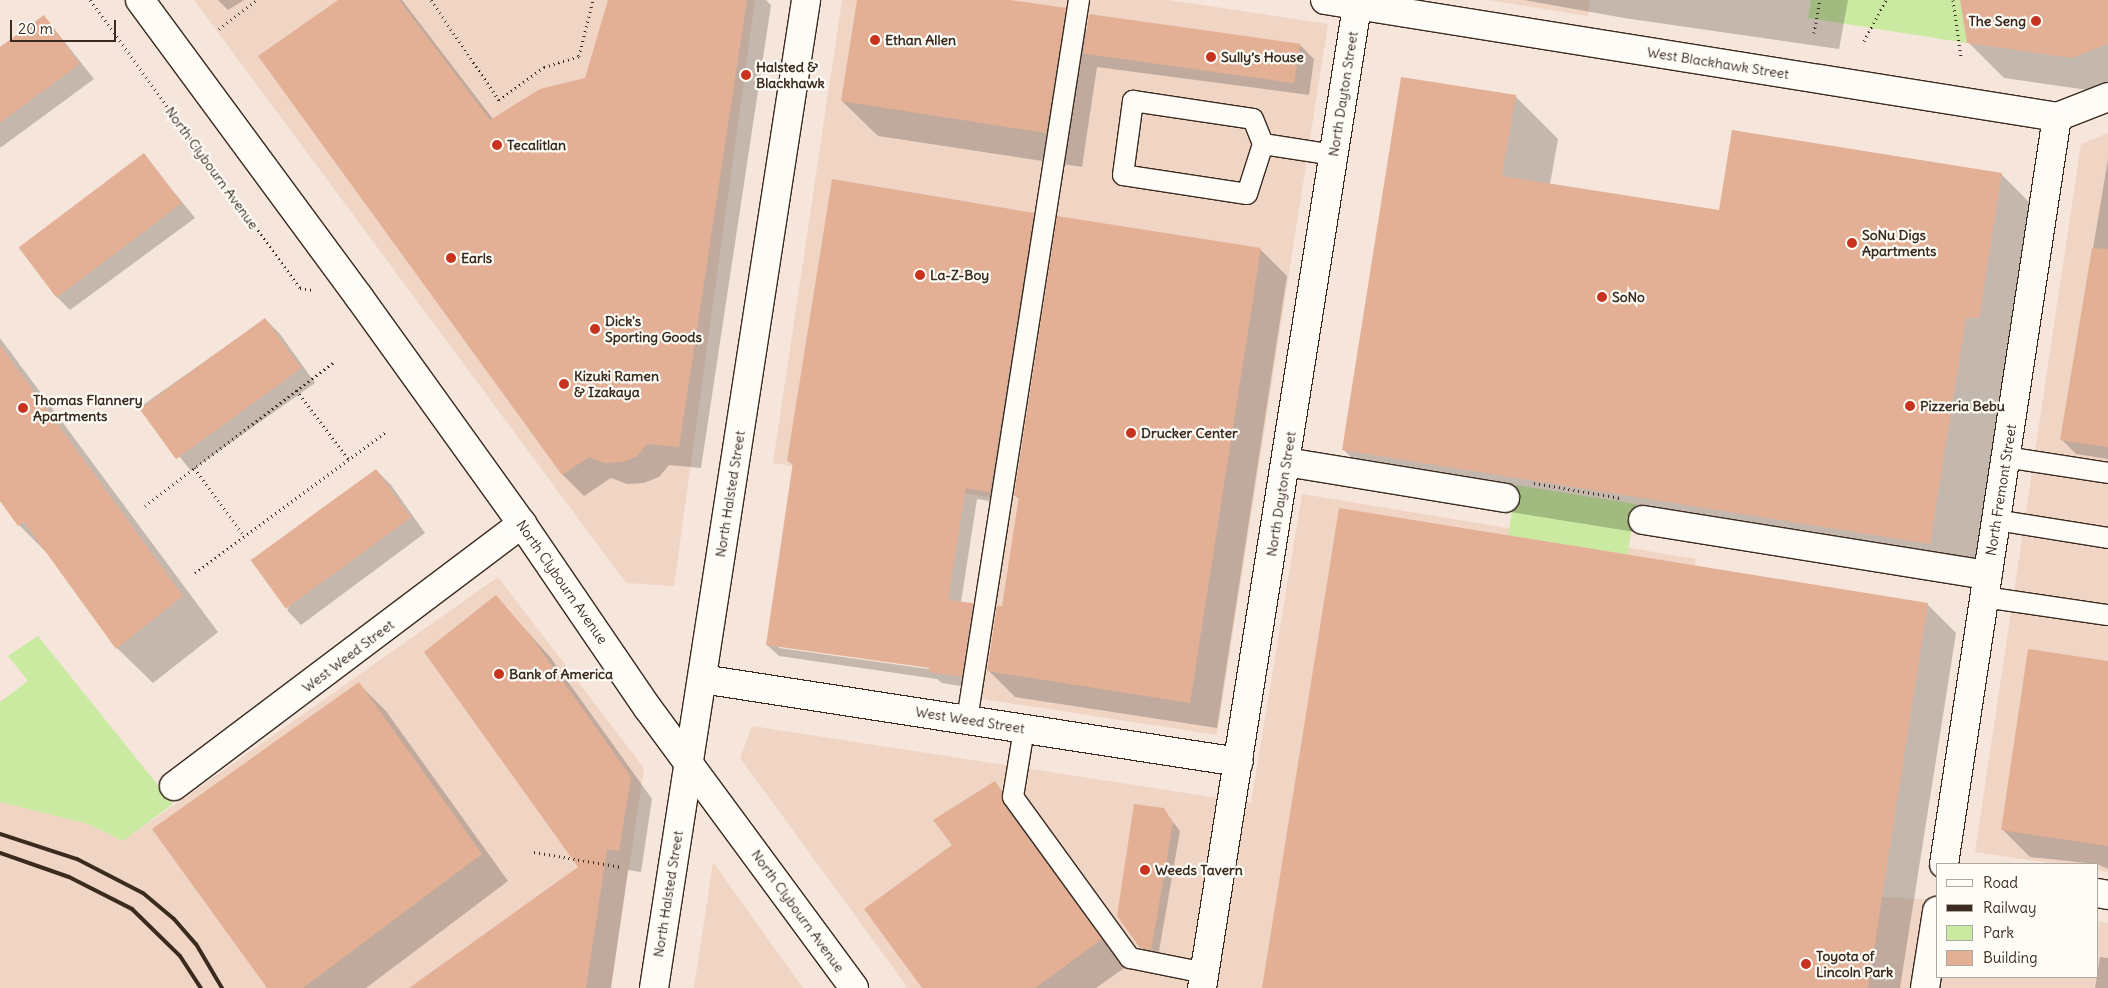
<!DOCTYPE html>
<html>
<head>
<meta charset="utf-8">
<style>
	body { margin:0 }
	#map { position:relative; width:2108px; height:988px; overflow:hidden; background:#f5e5da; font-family:Delius,sans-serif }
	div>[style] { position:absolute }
	.built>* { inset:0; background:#f0d5c5 }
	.green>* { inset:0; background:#cae9a1; transform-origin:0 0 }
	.shadow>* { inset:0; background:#0003 }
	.building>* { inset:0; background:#e3b095; transform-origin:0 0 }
	.path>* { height:3px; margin-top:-1.5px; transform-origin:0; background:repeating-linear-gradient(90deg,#3b2a1e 0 1px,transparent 0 5px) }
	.roads { filter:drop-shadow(1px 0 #3b2a1e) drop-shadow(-1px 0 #3b2a1e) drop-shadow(0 1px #3b2a1e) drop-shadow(0 -1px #3b2a1e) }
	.service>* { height:20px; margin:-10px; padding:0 10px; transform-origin:10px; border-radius:10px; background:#fdfcf7 }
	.minor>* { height:28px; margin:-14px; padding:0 14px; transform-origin:14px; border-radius:14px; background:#fdfcf7 }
	.secondary>* { height:28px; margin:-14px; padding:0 14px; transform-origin:14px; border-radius:14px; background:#fdfcf7 }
	.rail>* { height:4px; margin:-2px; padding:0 2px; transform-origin:2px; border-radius:2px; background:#3b2a1e }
	.dots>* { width:14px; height:14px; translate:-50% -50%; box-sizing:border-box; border:2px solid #fdfcf7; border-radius:50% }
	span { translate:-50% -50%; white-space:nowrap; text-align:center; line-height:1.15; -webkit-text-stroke:4.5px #fdfcf7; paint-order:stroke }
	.poi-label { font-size:14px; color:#3b2a1e; font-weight:700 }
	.right { translate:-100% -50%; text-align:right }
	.left { translate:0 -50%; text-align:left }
	.street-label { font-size:14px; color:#3b2a1e }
	.legend { position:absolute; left:1936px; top:863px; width:162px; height:115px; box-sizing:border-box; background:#fdfcf7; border:1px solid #afa8a0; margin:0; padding:6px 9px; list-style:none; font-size:15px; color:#3b2a1e }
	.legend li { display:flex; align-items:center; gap:10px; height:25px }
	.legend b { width:25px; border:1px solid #afa8a0 }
	.scale { position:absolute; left:10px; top:20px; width:106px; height:22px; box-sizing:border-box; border:2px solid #3b2a1e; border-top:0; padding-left:6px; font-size:15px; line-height:18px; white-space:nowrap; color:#3b2a1e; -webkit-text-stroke:4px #fdfcf7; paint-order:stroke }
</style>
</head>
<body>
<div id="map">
	<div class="built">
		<div style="clip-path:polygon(194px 0,755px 0,674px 586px,626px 583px)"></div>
		<div style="clip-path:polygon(842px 0,1169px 0,1328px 24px,1217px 735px,970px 697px,1001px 499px,773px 463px)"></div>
		<div style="clip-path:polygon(1488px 0,1590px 0,1588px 16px)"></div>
		<div style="clip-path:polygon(2108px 133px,2108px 872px,2097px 870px,2097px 864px,2058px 864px,1975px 852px,2081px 144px)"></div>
		<div style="clip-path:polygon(1302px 494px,1696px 559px,1649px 861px,1884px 897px,1937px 900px,1937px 977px,2097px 977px,2097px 921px,2108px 923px,2108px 988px,908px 988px,740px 758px,752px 726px,1251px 803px)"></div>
		<div style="clip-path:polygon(498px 577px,644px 768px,611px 988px,0 988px,0 802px,88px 824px,123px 841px)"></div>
		<div style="clip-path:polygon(713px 862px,803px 988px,694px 988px)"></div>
	</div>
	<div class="green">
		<div style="clip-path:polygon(1811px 0,1960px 0,1967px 43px,1808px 18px)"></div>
		<div style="left:1516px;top:485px;width:121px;height:51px;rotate:9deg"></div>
		<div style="clip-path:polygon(38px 636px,173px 804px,123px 841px,88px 824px,0 802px,0 702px,28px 681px,8px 656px)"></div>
	</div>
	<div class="shadow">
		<div style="clip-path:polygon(218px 0,244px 0,228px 10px)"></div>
		<div style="clip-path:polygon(340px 0,402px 0,493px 119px,586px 79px,609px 0,766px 0,771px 5px,701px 468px,669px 465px,659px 477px,644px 483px,627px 484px,611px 478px,584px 496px,563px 475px,260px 56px)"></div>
		<div style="clip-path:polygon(858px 0,1001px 0,1065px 9px,1087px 32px,1300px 45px,1314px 59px,1309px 95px,1097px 67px,1082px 167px,878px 136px,842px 101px)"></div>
		<div style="clip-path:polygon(1524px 0,1848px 0,1839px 49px,1624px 18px)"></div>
		<div style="clip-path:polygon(1961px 0,2108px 0,2108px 93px,2004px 78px,1968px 42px)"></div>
		<div style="clip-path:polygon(44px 16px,94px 79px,0 148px,0 48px)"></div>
		<div style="clip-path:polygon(1515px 96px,1558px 139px,1550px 184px,1720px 212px,2001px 174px,2043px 216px,1972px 586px,1385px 492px,1343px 449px)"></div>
		<div style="clip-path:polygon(144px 155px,195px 218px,70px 310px,55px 295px)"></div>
		<div style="clip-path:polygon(2108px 159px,2108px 459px,2076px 454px,2061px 439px)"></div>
		<div style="clip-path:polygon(evenodd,1031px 214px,1042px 225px,1002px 503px,977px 499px,961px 602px,973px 604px,984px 615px,973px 688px,942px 683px,937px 679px,779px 656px,767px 645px,794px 466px,788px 460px,1031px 214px,779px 646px,936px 668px,935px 670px,779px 648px,779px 646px)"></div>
		<div style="clip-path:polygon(1260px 249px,1287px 276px,1217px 728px,1015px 697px,988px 670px,1003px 608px,1020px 500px,1015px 495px)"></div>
		<div style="clip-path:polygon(265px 319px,280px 334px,315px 383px,191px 471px,140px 407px)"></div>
		<div style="clip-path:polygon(0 338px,218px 632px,153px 683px,117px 648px,51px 557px,19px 525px,0 499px)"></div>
		<div style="clip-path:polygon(376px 470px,391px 485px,425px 533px,301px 625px,287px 610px)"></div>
		<div style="clip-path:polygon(496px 597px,551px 658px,652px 799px,641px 872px,628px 870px,611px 988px,411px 988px,580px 867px)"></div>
		<div style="clip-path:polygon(1927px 604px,1956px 633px,1900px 988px,1263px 988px)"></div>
		<div style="clip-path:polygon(2108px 662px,2108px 869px,2097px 864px,2030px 857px,2002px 829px)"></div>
		<div style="clip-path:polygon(359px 684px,386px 711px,508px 881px,366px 988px,269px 988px)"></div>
		<div style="clip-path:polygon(994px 783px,1020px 809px,1127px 966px,1096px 988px,924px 988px,954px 845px,935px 820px)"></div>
		<div style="clip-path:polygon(1163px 809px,1180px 831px,1158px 957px,1149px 955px,1141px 947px)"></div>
		<div style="clip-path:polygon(2100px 957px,2108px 958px,2108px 988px,2095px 988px)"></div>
	</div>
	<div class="building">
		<div style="clip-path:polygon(338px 0,399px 0,490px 120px,540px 89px,585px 78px,608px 0,747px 0,679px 447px,647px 444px,637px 456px,622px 462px,605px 463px,589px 457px,562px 475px,258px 56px)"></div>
		<div style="clip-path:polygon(857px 0,1010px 0,1066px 8px,1046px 133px,841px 101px)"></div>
		<div style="clip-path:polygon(1960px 0,2108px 0,2108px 44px,2072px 58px,1967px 43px)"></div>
		<div style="left:1089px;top:14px;width:213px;height:40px;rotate:8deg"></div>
		<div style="clip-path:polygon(44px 15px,80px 64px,0 123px,0 47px)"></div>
		<div style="clip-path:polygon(1401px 77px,1516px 95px,1502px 176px,1719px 210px,1732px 130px,2002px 173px,1979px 318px,1966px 318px,1930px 544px,1342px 450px)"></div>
		<div style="left:144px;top:153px;width:63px;height:157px;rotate:53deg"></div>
		<div style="clip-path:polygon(832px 179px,1034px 213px,990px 492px,966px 488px,948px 600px,973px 603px,962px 677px,929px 672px,929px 668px,766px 645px,793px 462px,787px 461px)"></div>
		<div style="clip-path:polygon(1057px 216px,1261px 248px,1190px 703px,987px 671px,997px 606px,1002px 606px,1019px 496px,1014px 496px)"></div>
		<div style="clip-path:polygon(2092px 248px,2108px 249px,2108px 447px,2060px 440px)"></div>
		<div style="left:265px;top:318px;width:62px;height:155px;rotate:54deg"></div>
		<div style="clip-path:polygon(0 345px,183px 596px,116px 649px,24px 522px,18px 526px,0 501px)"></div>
		<div style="left:376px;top:469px;width:60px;height:155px;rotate:54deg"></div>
		<div style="clip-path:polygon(1339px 508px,1928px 603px,1868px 988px,1262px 988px)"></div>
		<div style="clip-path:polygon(496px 595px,530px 635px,631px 777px,619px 851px,607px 849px,586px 988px,409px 988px,578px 867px,424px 652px)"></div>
		<div style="clip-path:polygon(2028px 649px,2108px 661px,2108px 846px,2001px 830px)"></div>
		<div style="clip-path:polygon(359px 682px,482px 854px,303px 988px,267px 988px,152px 829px)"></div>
		<div style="clip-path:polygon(995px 781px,1002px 791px,1003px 804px,1102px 939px,1035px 988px,922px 988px,864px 909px,952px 845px,933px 820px)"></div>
		<div style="clip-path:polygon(1134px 804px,1164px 808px,1173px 823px,1151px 950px,1140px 948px,1117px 916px)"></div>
	</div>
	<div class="path">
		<div style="left:90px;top:0;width:356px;rotate:53.9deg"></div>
		<div style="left:300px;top:288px;width:12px;rotate:9deg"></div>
		<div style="left:431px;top:0;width:121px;rotate:55.8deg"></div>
		<div style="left:499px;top:100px;width:56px;rotate:-36.3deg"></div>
		<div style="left:544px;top:67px;width:37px;rotate:-17deg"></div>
		<div style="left:579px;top:56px;width:58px;rotate:-76deg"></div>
		<div style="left:1953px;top:0;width:58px;rotate:82deg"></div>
		<div style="left:219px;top:29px;width:48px;rotate:-37.3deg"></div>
		<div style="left:1814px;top:33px;width:34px;rotate:-80deg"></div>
		<div style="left:1864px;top:41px;width:47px;rotate:-61.8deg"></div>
		<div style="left:296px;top:390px;width:88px;rotate:52.9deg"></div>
		<div style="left:194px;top:468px;width:84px;rotate:53.7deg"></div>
		<div style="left:1534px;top:483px;width:88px;rotate:9.8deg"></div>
		<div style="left:145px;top:506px;width:239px;rotate:-37.3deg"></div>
		<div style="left:195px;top:573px;width:239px;rotate:-36.5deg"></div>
		<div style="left:534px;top:852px;width:89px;rotate:9.7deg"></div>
	</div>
	<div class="roads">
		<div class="service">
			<div style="left:1133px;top:101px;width:121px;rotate:8.5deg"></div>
			<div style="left:1253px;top:119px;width:27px;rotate:68deg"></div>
			<div style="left:1263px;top:144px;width:52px;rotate:107.7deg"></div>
			<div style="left:1247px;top:194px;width:125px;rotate:-171.3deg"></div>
			<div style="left:1123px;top:175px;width:75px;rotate:-82.3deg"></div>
			<div style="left:1263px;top:144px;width:71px;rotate:8.9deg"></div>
			<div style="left:2005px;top:457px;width:104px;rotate:8.8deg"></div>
			<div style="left:1996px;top:520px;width:113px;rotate:9.1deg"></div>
			<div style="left:1984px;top:597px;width:125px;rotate:8.3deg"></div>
			<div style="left:967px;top:720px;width:729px;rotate:-81.16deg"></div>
			<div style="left:1024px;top:729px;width:69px;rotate:99.2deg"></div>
			<div style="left:1013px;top:797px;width:199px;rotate:54deg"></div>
			<div style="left:1130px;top:958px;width:76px;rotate:11.3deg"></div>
		</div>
		<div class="minor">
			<div style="left:1325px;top:0;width:741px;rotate:9.08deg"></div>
			<div style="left:2057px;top:117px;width:55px;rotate:-21.4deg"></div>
			<div style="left:1286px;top:462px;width:222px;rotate:9.3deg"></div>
			<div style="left:1643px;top:520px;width:349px;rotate:9.1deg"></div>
			<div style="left:702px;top:679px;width:543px;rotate:8.79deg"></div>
			<div style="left:174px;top:786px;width:436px;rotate:-37deg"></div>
			<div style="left:1944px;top:864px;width:755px;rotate:-81.4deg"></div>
			<div style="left:2097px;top:893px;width:11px;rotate:10deg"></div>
			<div style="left:1202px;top:988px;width:1000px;rotate:-81.03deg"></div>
			<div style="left:1925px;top:988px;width:78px;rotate:-81.1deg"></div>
		</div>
		<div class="secondary">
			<div style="left:140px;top:0;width:369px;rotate:53.6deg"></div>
			<div style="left:359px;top:297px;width:279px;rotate:54.3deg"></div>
			<div style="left:522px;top:524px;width:222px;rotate:55.7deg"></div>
			<div style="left:647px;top:707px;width:349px;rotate:53.6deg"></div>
			<div style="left:654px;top:988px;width:1000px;rotate:-81.25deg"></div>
		</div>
	</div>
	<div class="rail">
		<div style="left:0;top:834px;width:81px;rotate:18deg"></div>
		<div style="left:77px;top:859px;width:74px;rotate:27.3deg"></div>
		<div style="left:143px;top:893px;width:40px;rotate:40deg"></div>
		<div style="left:174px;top:919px;width:33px;rotate:49deg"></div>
		<div style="left:196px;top:944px;width:51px;rotate:59.4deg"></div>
		<div style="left:0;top:853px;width:73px;rotate:19.2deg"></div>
		<div style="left:69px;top:877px;width:71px;rotate:26.9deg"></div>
		<div style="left:132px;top:909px;width:67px;rotate:44.4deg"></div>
		<div style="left:180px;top:956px;width:38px;rotate:57deg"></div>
	</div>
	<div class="dots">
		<div style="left:2036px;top:21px;background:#c8321e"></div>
		<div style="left:875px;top:40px;background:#c8321e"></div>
		<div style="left:1211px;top:57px;background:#c8321e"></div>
		<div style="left:746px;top:75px;background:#c8321e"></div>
		<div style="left:497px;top:145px;background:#c8321e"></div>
		<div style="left:1852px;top:243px;background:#c8321e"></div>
		<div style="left:451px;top:258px;background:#c8321e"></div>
		<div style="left:920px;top:275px;background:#c8321e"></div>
		<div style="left:1602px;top:297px;background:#c8321e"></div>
		<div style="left:595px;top:329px;background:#c8321e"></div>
		<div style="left:564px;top:384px;background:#c8321e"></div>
		<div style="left:1910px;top:406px;background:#c8321e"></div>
		<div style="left:23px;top:408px;background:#c8321e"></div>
		<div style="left:1131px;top:433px;background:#c8321e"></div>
		<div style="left:499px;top:674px;background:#c8321e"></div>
		<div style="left:1145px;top:870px;background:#c8321e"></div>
		<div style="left:1806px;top:964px;background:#c8321e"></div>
	</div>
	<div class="poi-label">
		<span class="right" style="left:2026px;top:21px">The Seng</span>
		<span class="left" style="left:885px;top:40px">Ethan Allen</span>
		<span class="left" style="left:1221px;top:57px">Sully’s House</span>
		<span class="left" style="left:756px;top:75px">Halsted &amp;<br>Blackhawk</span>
		<span class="left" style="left:507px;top:145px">Tecalitlan</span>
		<span class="left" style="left:1862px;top:243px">SoNu Digs<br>Apartments</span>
		<span class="left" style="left:461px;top:258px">Earls</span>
		<span class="left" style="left:930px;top:275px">La-Z-Boy</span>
		<span class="left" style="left:1612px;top:297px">SoNo</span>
		<span class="left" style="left:605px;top:329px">Dick's<br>Sporting Goods</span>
		<span class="left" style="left:574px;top:384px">Kizuki Ramen<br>&amp; Izakaya</span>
		<span class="left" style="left:33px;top:408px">Thomas Flannery<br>Apartments</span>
		<span class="left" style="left:1920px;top:406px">Pizzeria Bebu</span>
		<span class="left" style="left:1141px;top:433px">Drucker Center</span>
		<span class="left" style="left:509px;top:674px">Bank of America</span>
		<span class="left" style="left:1155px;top:870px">Weeds Tavern</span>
		<span class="left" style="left:1816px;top:964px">Toyota of<br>Lincoln Park</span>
	</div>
	<div class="street-label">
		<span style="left:1718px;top:63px;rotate:9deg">West Blackhawk Street</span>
		<span style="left:1343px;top:94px;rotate:-81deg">North Dayton Street</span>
		<span style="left:212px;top:168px;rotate:54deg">North Clybourn Avenue</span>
		<span style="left:2001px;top:490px;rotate:-81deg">North Fremont Street</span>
		<span style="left:730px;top:494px;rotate:-81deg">North Halsted Street</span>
		<span style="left:1281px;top:494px;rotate:-81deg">North Dayton Street</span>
		<span style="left:562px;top:582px;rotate:55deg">North Clybourn Avenue</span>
		<span style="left:348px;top:656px;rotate:-37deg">West Weed Street</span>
		<span style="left:970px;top:720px;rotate:9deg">West Weed Street</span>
		<span style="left:668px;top:894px;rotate:-81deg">North Halsted Street</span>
		<span style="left:798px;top:911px;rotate:54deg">North Clybourn Avenue</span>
	</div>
	<ul class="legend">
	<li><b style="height:6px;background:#fdfcf7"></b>Road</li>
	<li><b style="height:6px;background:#3b2a1e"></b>Railway</li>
	<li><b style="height:14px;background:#cae9a1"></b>Park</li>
	<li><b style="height:14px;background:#e3b095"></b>Building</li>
	</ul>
	<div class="scale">20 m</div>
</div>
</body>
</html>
